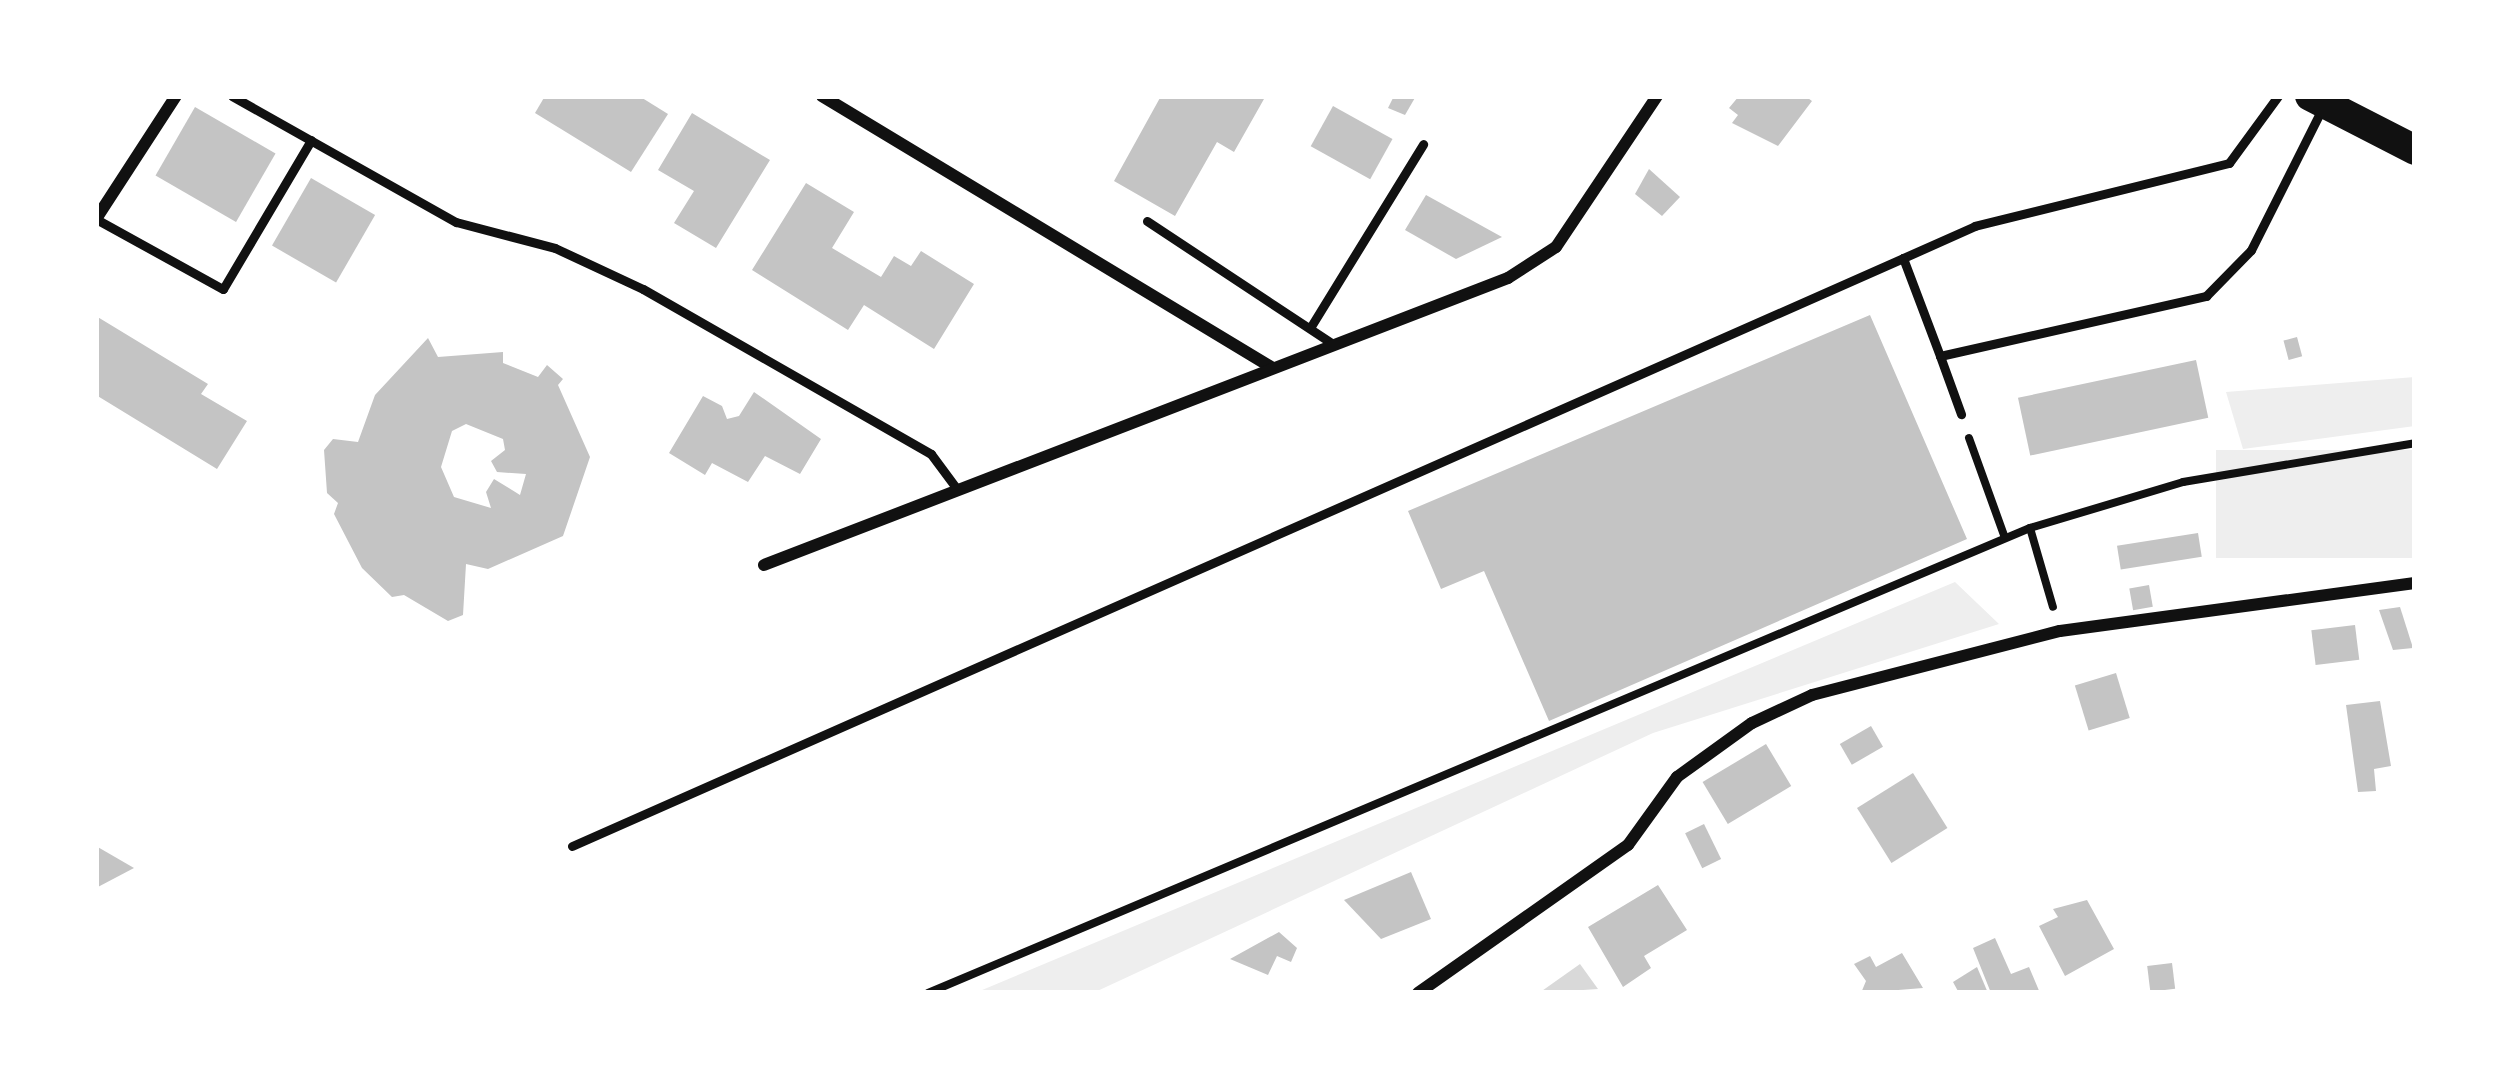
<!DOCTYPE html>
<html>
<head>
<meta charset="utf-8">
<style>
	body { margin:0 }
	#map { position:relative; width:2511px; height:1089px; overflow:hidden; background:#fff; font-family:"Alegreya Sans",sans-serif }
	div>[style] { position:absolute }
	.green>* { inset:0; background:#eee; transform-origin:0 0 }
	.water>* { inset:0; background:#d9d9d9 }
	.building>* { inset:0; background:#c4c4c4; transform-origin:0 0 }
	.path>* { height:8px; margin:-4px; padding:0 4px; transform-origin:4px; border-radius:4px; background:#111 }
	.service>* { height:9px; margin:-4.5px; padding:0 4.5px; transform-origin:4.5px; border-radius:4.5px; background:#111 }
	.minor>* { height:12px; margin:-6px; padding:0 6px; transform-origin:6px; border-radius:6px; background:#111 }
	.primary>* { height:30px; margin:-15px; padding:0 15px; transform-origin:15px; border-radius:15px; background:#111 }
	span { translate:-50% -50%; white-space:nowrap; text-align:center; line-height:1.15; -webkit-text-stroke:9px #fff; paint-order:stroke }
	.frame { position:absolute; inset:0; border:99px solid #fff; pointer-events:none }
</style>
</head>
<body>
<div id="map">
	<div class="green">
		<div style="clip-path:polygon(2415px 377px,2415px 426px,2243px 449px,2226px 392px)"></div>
		<div style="left:2415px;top:450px;width:108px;height:199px;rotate:90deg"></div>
		<div style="clip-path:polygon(1955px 582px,1999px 624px,1653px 733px,1093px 993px,975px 993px)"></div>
	</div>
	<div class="water">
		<div style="clip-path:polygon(1580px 964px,1598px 989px,1539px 993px)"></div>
	</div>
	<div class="building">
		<div style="clip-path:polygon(545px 96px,639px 96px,668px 114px,631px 172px,535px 113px)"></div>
		<div style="clip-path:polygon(1161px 96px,1264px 99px,1234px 152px,1217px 142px,1175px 216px,1114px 181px)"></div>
		<div style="clip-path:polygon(1394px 96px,1416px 96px,1405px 115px,1388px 108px)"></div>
		<div style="clip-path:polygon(1739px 96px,1805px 96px,1812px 101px,1778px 146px,1732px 123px,1738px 115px,1729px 108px)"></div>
		<div style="left:1333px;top:106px;width:68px;height:46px;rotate:29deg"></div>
		<div style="left:195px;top:107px;width:93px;height:79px;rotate:30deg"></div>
		<div style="clip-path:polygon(692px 113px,770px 160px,716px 248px,674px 223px,694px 191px,658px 170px)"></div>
		<div style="clip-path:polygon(1649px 169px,1680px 197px,1662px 216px,1635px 194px)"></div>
		<div style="left:311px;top:178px;width:74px;height:78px;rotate:30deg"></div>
		<div style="clip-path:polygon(806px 183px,854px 212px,832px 248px,881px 277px,894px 256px,911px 266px,921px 251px,974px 284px,934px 349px,864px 305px,848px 330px,752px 270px)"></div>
		<div style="clip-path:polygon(1426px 195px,1502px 237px,1456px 259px,1405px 230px)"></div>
		<div style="clip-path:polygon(1870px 315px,1967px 539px,1549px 721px,1484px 571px,1441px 589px,1408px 511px)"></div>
		<div style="clip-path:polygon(96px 316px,208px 384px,201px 394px,247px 421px,217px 469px,96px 395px)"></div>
		<div style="left:2297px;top:337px;width:20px;height:14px;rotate:75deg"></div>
		<div style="clip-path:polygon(evenodd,428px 338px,438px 357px,503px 352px,503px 363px,538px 377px,547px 365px,563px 379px,558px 385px,590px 457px,563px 536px,488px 569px,466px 564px,463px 615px,448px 621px,404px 595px,392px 597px,362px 568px,334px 514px,338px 503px,327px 493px,324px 450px,333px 439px,358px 442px,375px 395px,428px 338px,466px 424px,503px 439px,505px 450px,491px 461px,497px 472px,526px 474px,520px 495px,494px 479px,486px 492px,491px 508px,454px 497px,441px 467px,452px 431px,466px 424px)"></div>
		<div style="left:2196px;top:360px;width:59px;height:182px;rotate:78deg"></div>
		<div style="clip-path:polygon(754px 392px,821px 439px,800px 474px,765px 456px,748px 482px,712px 463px,705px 475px,669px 453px,703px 396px,722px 406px,727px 419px,739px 416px)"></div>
		<div style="left:2198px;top:533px;width:24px;height:82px;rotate:81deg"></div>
		<div style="left:2149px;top:585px;width:22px;height:20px;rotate:80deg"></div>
		<div style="clip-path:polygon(2400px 607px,2413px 648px,2393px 650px,2379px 610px)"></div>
		<div style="left:2355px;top:625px;width:35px;height:44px;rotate:83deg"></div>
		<div style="left:2116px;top:673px;width:47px;height:43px;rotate:73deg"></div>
		<div style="clip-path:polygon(2380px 701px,2391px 766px,2374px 769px,2376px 791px,2358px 792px,2346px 705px)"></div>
		<div style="left:1871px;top:726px;width:24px;height:36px;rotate:60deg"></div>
		<div style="left:1766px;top:744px;width:49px;height:74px;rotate:59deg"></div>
		<div style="left:1913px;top:773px;width:65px;height:66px;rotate:58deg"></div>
		<div style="left:1704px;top:824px;width:39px;height:21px;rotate:64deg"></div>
		<div style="clip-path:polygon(96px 846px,134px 868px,96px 888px)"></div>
		<div style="clip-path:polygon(1411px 872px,1431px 919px,1381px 939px,1344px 900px)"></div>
		<div style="clip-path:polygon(1658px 885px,1687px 930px,1644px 956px,1651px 968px,1623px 987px,1588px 927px)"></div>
		<div style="clip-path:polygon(2087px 900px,2114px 949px,2065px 976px,2039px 926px,2058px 917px,2053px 909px)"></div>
		<div style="clip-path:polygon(1279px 932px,1297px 948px,1291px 962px,1277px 956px,1268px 975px,1230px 959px)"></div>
		<div style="clip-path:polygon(1995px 938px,2011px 974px,2029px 967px,2040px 993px,1991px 993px,1973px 948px)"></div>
		<div style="clip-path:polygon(1902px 953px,1923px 988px,1861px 993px,1866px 981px,1854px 964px,1870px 956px,1876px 967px)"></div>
		<div style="left:2172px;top:963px;width:26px;height:25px;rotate:83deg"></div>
		<div style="clip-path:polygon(1977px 967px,1988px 993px,1959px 993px,1953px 982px)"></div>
	</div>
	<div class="path">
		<div style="left:1969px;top:438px;width:106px;rotate:70.2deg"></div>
		<div style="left:2030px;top:528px;width:82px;rotate:73.8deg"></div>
		<div style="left:928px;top:993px;width:1196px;rotate:-22.88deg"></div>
		<div style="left:2030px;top:528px;width:160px;rotate:-16.7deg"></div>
		<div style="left:2183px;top:482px;width:235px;rotate:-9.5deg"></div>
	</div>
	<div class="service">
		<div style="left:232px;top:96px;width:257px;rotate:29.4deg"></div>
		<div style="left:456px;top:222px;width:102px;rotate:14.7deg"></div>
		<div style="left:555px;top:248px;width:97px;rotate:25deg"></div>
		<div style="left:643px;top:289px;width:332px;rotate:29.8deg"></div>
		<div style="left:931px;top:454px;width:44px;rotate:53.4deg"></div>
		<div style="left:2278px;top:96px;width:83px;rotate:126.2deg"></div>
		<div style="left:2229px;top:163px;width:262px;rotate:166.1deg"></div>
		<div style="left:1975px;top:226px;width:79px;rotate:156deg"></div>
		<div style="left:1903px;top:258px;width:105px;rotate:69.3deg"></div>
		<div style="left:1940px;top:356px;width:273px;rotate:-12.7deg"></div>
		<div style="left:2206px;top:296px;width:64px;rotate:-45.6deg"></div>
		<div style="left:2251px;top:250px;width:160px;rotate:-63.3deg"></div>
		<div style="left:96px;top:219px;width:145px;rotate:28.9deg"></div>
		<div style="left:223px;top:289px;width:173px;rotate:-59.4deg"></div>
		<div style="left:1147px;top:221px;width:223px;rotate:33.5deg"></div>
		<div style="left:1310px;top:328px;width:216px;rotate:-58.4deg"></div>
		<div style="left:1940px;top:356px;width:62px;rotate:70.1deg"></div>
		<div style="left:572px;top:846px;width:1455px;rotate:-23.83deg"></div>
	</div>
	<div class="minor">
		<div style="left:822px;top:96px;width:524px;rotate:31.11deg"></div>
		<div style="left:96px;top:219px;width:147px;rotate:-57deg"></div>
		<div style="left:764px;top:565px;width:797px;rotate:-21.09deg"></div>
		<div style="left:1508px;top:278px;width:57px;rotate:-32.9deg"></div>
		<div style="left:1556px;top:247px;width:182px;rotate:-56.2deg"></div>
		<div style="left:1418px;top:993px;width:257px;rotate:-35.2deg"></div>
		<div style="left:1628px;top:845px;width:84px;rotate:-54.2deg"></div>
		<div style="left:1677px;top:777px;width:92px;rotate:-35.8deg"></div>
		<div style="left:1752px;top:723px;width:66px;rotate:-25deg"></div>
		<div style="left:1812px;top:695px;width:256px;rotate:-14.5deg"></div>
		<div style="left:2060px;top:631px;width:358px;rotate:-7.7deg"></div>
	</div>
	<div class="primary">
		<div style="left:2310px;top:96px;width:118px;rotate:27.2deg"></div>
	</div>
	<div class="frame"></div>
</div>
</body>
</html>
